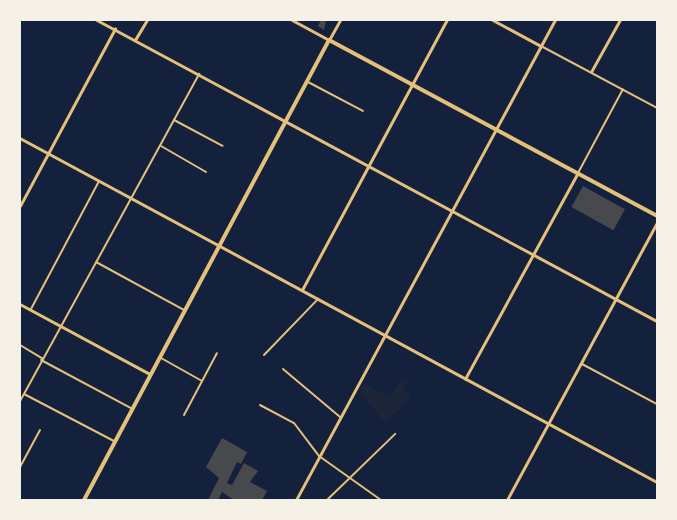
<!DOCTYPE html>
<html>
<head>
<meta charset="utf-8">
<style>
	body { margin:0 }
	#map { position:relative; width:677px; height:520px; overflow:hidden; background:#14213d; font-family:Manrope,sans-serif }
	div>[style] { position:absolute }
	.green>* { inset:0; background:#1d2539 }
	.building>* { inset:0; background:#48494c; transform-origin:0 0 }
	.minor>* { height:2px; margin:-1px; padding:0 1px; transform-origin:1px; border-radius:1px; background:#e5c07b }
	.tertiary>* { height:2.5px; margin:-1.25px; padding:0 1.25px; transform-origin:1.25px; border-radius:1.25px; background:#e5c07b }
	.secondary>* { height:3px; margin:-1.5px; padding:0 1.5px; transform-origin:1.5px; border-radius:1.5px; background:#e5c07b }
	.primary>* { height:3px; margin:-1.5px; padding:0 1.5px; transform-origin:1.5px; border-radius:1.5px; background:#e5c07b }
	.trunk>* { height:4px; margin:-2px; padding:0 2px; transform-origin:2px; border-radius:2px; background:#e5c07b }
	span { translate:-50% -50%; white-space:nowrap; text-align:center; line-height:1.15; -webkit-text-stroke:4px #f6f1e7; paint-order:stroke }
	.frame { position:absolute; inset:0; border:21px solid #f6f1e7; pointer-events:none }
</style>
</head>
<body>
<div id="map">
	<div class="green">
		<div style="clip-path:polygon(402px 378px,409px 382px,403px 390px,412px 397px,384px 423px,360px 390px,364px 383px,390px 398px)"></div>
	</div>
	<div class="building">
		<div style="clip-path:polygon(321px 20px,326px 20px,324px 30px,318px 26px)"></div>
		<div style="left:583px;top:186px;width:48px;height:24px;rotate:29deg"></div>
		<div style="clip-path:polygon(222px 438px,247px 452px,241px 464px,237px 462px,227px 483px,232px 485px,244px 463px,258px 471px,250px 482px,267px 491px,262px 500px,234px 500px,222px 492px,218px 500px,208px 500px,219px 478px,206px 467px)"></div>
	</div>
	<div class="minor">
		<div style="left:541px;top:46px;width:132px;rotate:28.1deg"></div>
		<div style="left:308px;top:82px;width:62px;rotate:27.8deg"></div>
		<div style="left:174px;top:120px;width:55px;rotate:28deg"></div>
		<div style="left:161px;top:146px;width:52px;rotate:30deg"></div>
		<div style="left:578px;top:173px;width:95px;rotate:-61.8deg"></div>
		<div style="left:96px;top:262px;width:100px;rotate:28.6deg"></div>
		<div style="left:31px;top:309px;width:145px;rotate:-62deg"></div>
		<div style="left:20px;top:345px;width:26px;rotate:31deg"></div>
		<div style="left:264px;top:355px;width:78px;rotate:-46deg"></div>
		<div style="left:161px;top:358px;width:47px;rotate:29.3deg"></div>
		<div style="left:41px;top:360px;width:102px;rotate:28.1deg"></div>
		<div style="left:582px;top:364px;width:85px;rotate:28.1deg"></div>
		<div style="left:283px;top:369px;width:75px;rotate:40.1deg"></div>
		<div style="left:24px;top:394px;width:365px;rotate:-61.3deg"></div>
		<div style="left:20px;top:401px;width:8px;rotate:-60deg"></div>
		<div style="left:24px;top:394px;width:102px;rotate:27.6deg"></div>
		<div style="left:260px;top:405px;width:38px;rotate:28deg"></div>
		<div style="left:294px;top:423px;width:41px;rotate:52.9deg"></div>
		<div style="left:319px;top:456px;width:76px;rotate:35.4deg"></div>
		<div style="left:184px;top:415px;width:70px;rotate:-62deg"></div>
		<div style="left:20px;top:467px;width:42px;rotate:-61.6deg"></div>
		<div style="left:327px;top:500px;width:95px;rotate:-44.1deg"></div>
	</div>
	<div class="tertiary">
		<div style="left:97px;top:20px;width:636px;rotate:28.26deg"></div>
		<div style="left:493px;top:20px;width:55px;rotate:28.4deg"></div>
		<div style="left:135px;top:40px;width:23px;rotate:-59deg"></div>
		<div style="left:591px;top:72px;width:60px;rotate:-60.9deg"></div>
		<div style="left:20px;top:138px;width:724px;rotate:28.37deg"></div>
		<div style="left:20px;top:206px;width:201px;rotate:-61.8deg"></div>
		<div style="left:302px;top:290px;width:306px;rotate:-61.8deg"></div>
		<div style="left:20px;top:304px;width:148px;rotate:28.3deg"></div>
		<div style="left:465px;top:379px;width:235px;rotate:-61.3deg"></div>
		<div style="left:296px;top:500px;width:545px;rotate:-61.65deg"></div>
		<div style="left:507px;top:500px;width:315px;rotate:-61.6deg"></div>
	</div>
	<div class="secondary">
		<div style="left:292px;top:20px;width:42px;rotate:28.4deg"></div>
	</div>
	<div class="primary">
		<div style="left:329px;top:40px;width:23px;rotate:-61deg"></div>
	</div>
	<div class="trunk">
		<div style="left:84px;top:500px;width:521px;rotate:-61.96deg"></div>
		<div style="left:329px;top:40px;width:372px;rotate:28.2deg"></div>
	</div>
	<div class="frame"></div>
</div>
</body>
</html>
